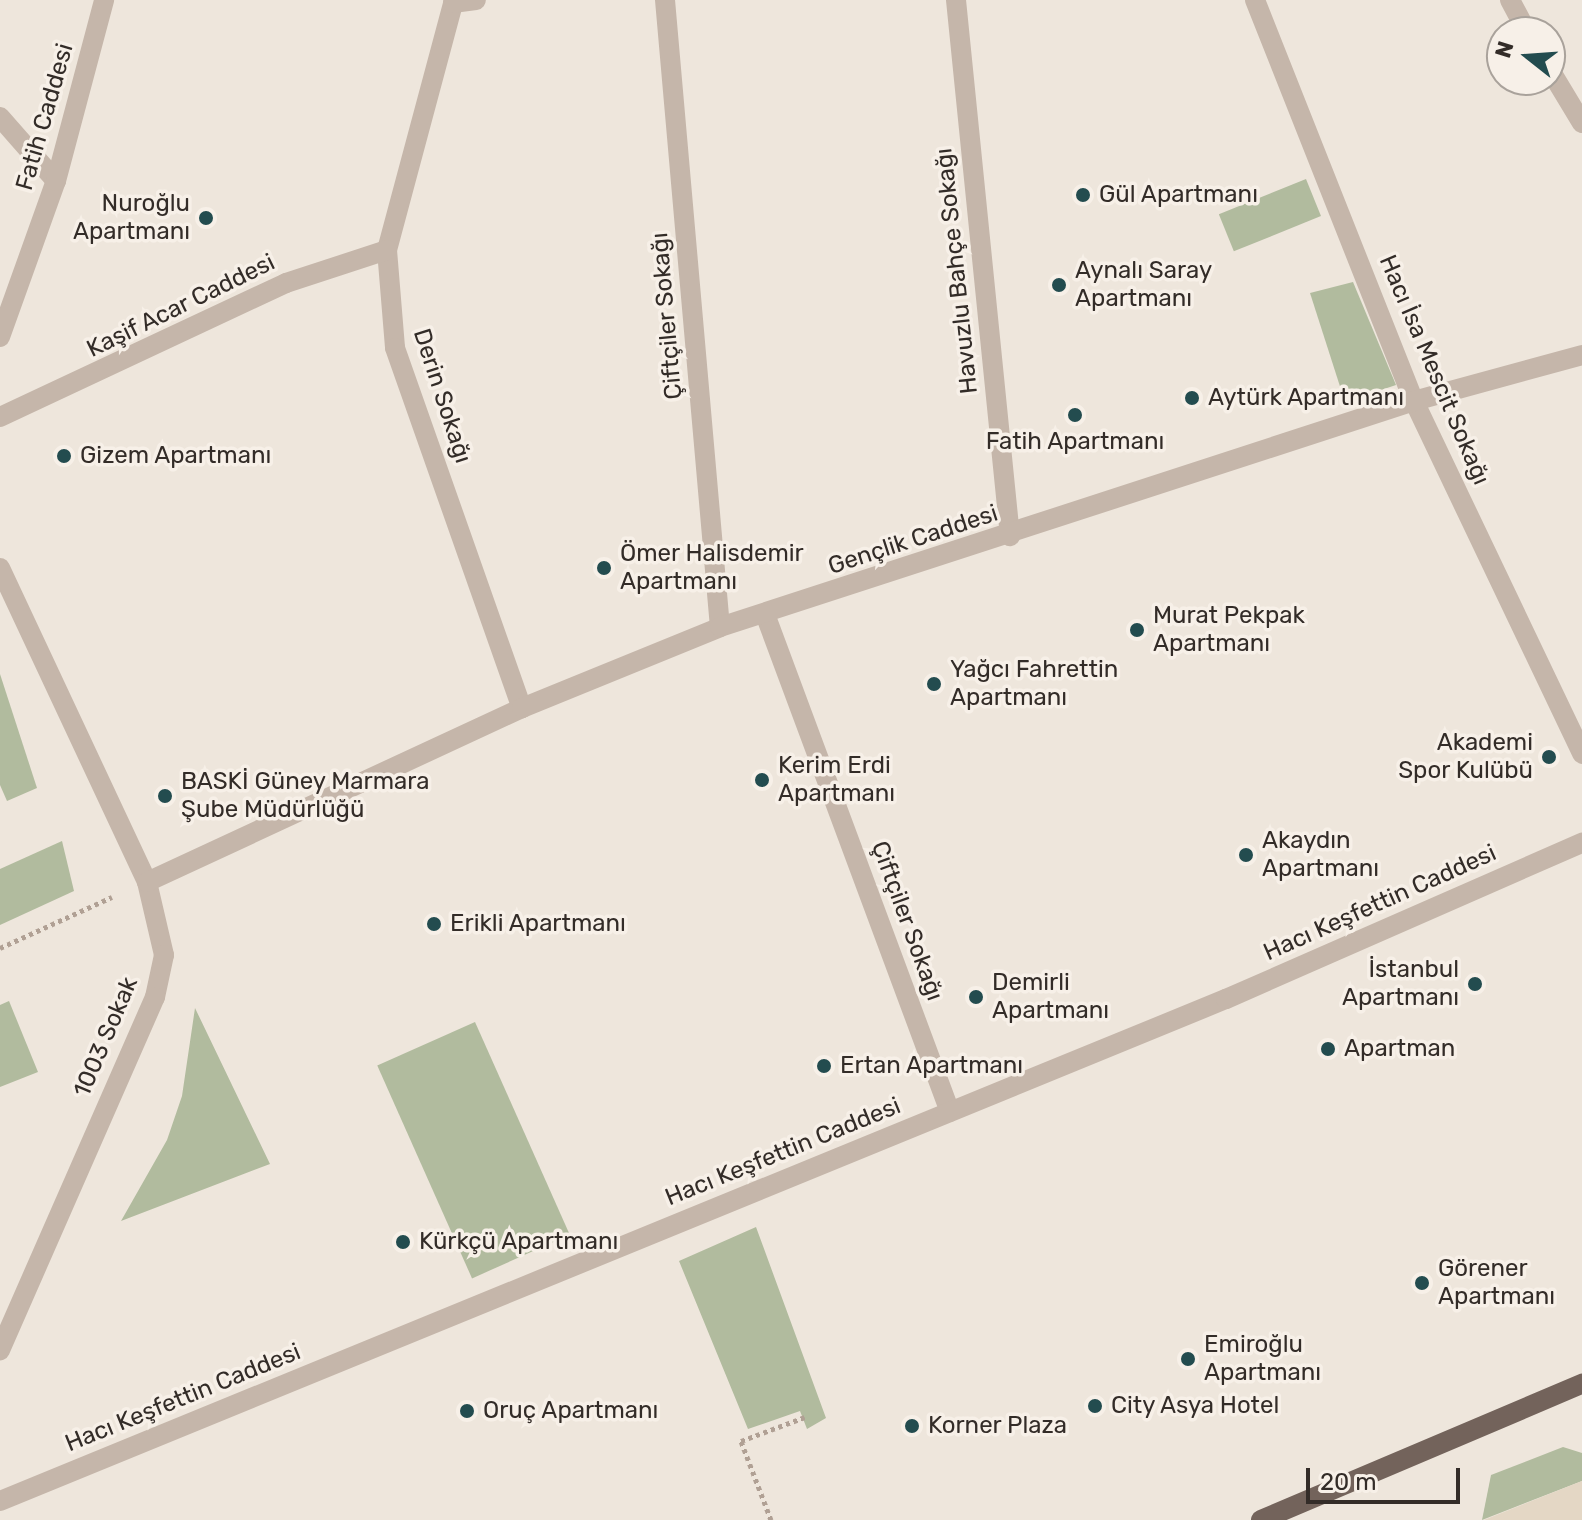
<!DOCTYPE html>
<html>
<head>
<meta charset="utf-8">
<style>
	body { margin:0 }
	#map { position:relative; width:1582px; height:1520px; overflow:hidden; background:#eee6dc; font-family:Rubik,sans-serif }
	div>[style] { position:absolute }
	.green>* { inset:0; background:#b1bb9e; transform-origin:0 0 }
	.plaza>* { inset:0; background:#e4d7c5 }
	.path>* { height:5px; margin-top:-2.5px; transform-origin:0; background:repeating-linear-gradient(90deg,#b0a094 0 4px,transparent 0 8px) }
	.service>* { height:20px; margin:-10px; padding:0 10px; transform-origin:10px; border-radius:10px; background:#c5b6aa }
	.minor>* { height:20px; margin:-10px; padding:0 10px; transform-origin:10px; border-radius:10px; background:#c5b6aa }
	.tertiary>* { height:20px; margin:-10px; padding:0 10px; transform-origin:10px; border-radius:10px; background:#c5b6aa }
	.primary>* { height:20px; margin:-10px; padding:0 10px; transform-origin:10px; border-radius:10px; background:#73635b }
	.dots>* { width:22px; height:22px; translate:-50% -50%; box-sizing:border-box; border:4px solid #f7f0e8; border-radius:50% }
	span { translate:-50% -50%; white-space:nowrap; text-align:center; line-height:1.15; -webkit-text-stroke:7px #f7f0e8; paint-order:stroke }
	.street-label { font-size:24px; color:#332c28 }
	.poi-label { font-size:24px; color:#332c28 }
	.left { translate:0 -50%; text-align:left }
	.right { translate:-100% -50%; text-align:right }
	.north { position:absolute; left:1486px; top:16px; width:80px; height:80px; box-sizing:border-box; background:#f7f0e8; border:2px solid #a9a29b; border-radius:50%; rotate:287deg; font-size:22px; font-weight:700; line-height:32px; text-align:center; color:#332c28 }
	.north::after { content:''; display:block; margin:auto; width:28px; height:36px; background:#234c4f; clip-path:polygon(50% 0,100% 100%,50% 72%,0 100%) }
	.scale { position:absolute; left:1306px; top:1468px; width:154px; height:36px; box-sizing:border-box; border:4px solid #332c28; border-top:0; padding-left:10px; font-size:24px; line-height:28px; white-space:nowrap; color:#332c28; -webkit-text-stroke:6px #f7f0e8; paint-order:stroke }
</style>
</head>
<body>
<div id="map">
	<div class="green">
		<div style="left:1306px;top:179px;width:40px;height:94px;rotate:68deg"></div>
		<div style="clip-path:polygon(1353px 282px,1396px 385px,1345px 402px,1310px 293px)"></div>
		<div style="clip-path:polygon(0 674px,37px 788px,7px 801px,0 785px)"></div>
		<div style="clip-path:polygon(62px 841px,74px 891px,0 925px,0 869px)"></div>
		<div style="clip-path:polygon(9px 1001px,38px 1072px,0 1087px,0 1005px)"></div>
		<div style="clip-path:polygon(195px 1008px,270px 1164px,121px 1221px,167px 1140px,182px 1096px)"></div>
		<div style="left:475px;top:1022px;width:233px;height:107px;rotate:66deg"></div>
		<div style="clip-path:polygon(756px 1227px,826px 1418px,807px 1429px,800px 1411px,748px 1429px,679px 1261px)"></div>
		<div style="clip-path:polygon(1563px 1447px,1582px 1453px,1582px 1481px,1482px 1520px,1491px 1475px)"></div>
	</div>
	<div class="plaza">
		<div style="clip-path:polygon(1582px 1481px,1582px 1520px,1484px 1520px)"></div>
	</div>
	<div class="path">
		<div style="left:0;top:948px;width:123px;rotate:-24.5deg"></div>
		<div style="left:771px;top:1520px;width:85px;rotate:-110.8deg"></div>
		<div style="left:741px;top:1441px;width:68px;rotate:-20.6deg"></div>
	</div>
	<div class="service">
		<div style="left:454px;top:0;width:259px;rotate:105deg"></div>
		<div style="left:387px;top:250px;width:98px;rotate:85.3deg"></div>
		<div style="left:395px;top:348px;width:382px;rotate:70.6deg"></div>
		<div style="left:665px;top:0;width:629px;rotate:84.99deg"></div>
		<div style="left:1255px;top:0;width:431px;rotate:68.4deg"></div>
		<div style="left:1414px;top:401px;width:391px;rotate:64.5deg"></div>
		<div style="left:453px;top:3px;width:23px;rotate:-7deg"></div>
		<div style="left:0;top:417px;width:316px;rotate:-25.1deg"></div>
		<div style="left:286px;top:283px;width:106px;rotate:-18.1deg"></div>
		<div style="left:765px;top:614px;width:531px;rotate:69.62deg"></div>
	</div>
	<div class="minor">
		<div style="left:956px;top:0;width:539px;rotate:84.25deg"></div>
		<div style="left:1510px;top:0;width:36px;rotate:62deg"></div>
		<div style="left:1550px;top:70px;width:62px;rotate:58.9deg"></div>
		<div style="left:0;top:117px;width:85px;rotate:48.8deg"></div>
		<div style="left:0;top:568px;width:347px;rotate:64.9deg"></div>
		<div style="left:147px;top:882px;width:75px;rotate:76.9deg"></div>
		<div style="left:164px;top:955px;width:43px;rotate:102.1deg"></div>
		<div style="left:155px;top:997px;width:386px;rotate:113.7deg"></div>
		<div style="left:147px;top:882px;width:413px;rotate:-24.9deg"></div>
		<div style="left:522px;top:708px;width:214px;rotate:-22.2deg"></div>
		<div style="left:720px;top:627px;width:730px;rotate:-18.04deg"></div>
		<div style="left:1414px;top:401px;width:174px;rotate:-15.3deg"></div>
		<div style="left:0;top:1501px;width:1325px;rotate:-22.27deg"></div>
		<div style="left:1226px;top:999px;width:389px;rotate:-23.7deg"></div>
	</div>
	<div class="tertiary">
		<div style="left:0;top:337px;width:166px;rotate:-70.3deg"></div>
		<div style="left:56px;top:181px;width:187px;rotate:-75.1deg"></div>
	</div>
	<div class="primary">
		<div style="left:1261px;top:1520px;width:349px;rotate:-23deg"></div>
	</div>
	<div class="dots">
		<div style="left:1083px;top:195px;background:#234c4f"></div>
		<div style="left:206px;top:218px;background:#234c4f"></div>
		<div style="left:1059px;top:285px;background:#234c4f"></div>
		<div style="left:1192px;top:398px;background:#234c4f"></div>
		<div style="left:1075px;top:415px;background:#234c4f"></div>
		<div style="left:64px;top:456px;background:#234c4f"></div>
		<div style="left:604px;top:568px;background:#234c4f"></div>
		<div style="left:1137px;top:630px;background:#234c4f"></div>
		<div style="left:934px;top:684px;background:#234c4f"></div>
		<div style="left:1549px;top:757px;background:#234c4f"></div>
		<div style="left:762px;top:780px;background:#234c4f"></div>
		<div style="left:165px;top:796px;background:#234c4f"></div>
		<div style="left:1246px;top:855px;background:#234c4f"></div>
		<div style="left:434px;top:924px;background:#234c4f"></div>
		<div style="left:1475px;top:984px;background:#234c4f"></div>
		<div style="left:976px;top:997px;background:#234c4f"></div>
		<div style="left:1328px;top:1049px;background:#234c4f"></div>
		<div style="left:824px;top:1066px;background:#234c4f"></div>
		<div style="left:403px;top:1242px;background:#234c4f"></div>
		<div style="left:1422px;top:1283px;background:#234c4f"></div>
		<div style="left:1188px;top:1359px;background:#234c4f"></div>
		<div style="left:1095px;top:1406px;background:#234c4f"></div>
		<div style="left:467px;top:1411px;background:#234c4f"></div>
		<div style="left:912px;top:1426px;background:#234c4f"></div>
	</div>
	<div class="street-label">
		<span style="left:45px;top:117px;rotate:-74deg">Fatih Caddesi</span>
		<span style="left:957px;top:271px;rotate:-96deg">Havuzlu Bahçe Sokağı</span>
		<span style="left:181px;top:306px;rotate:-26deg">Kaşif Acar Caddesi</span>
		<span style="left:667px;top:316px;rotate:-95deg">Çiftçiler Sokağı</span>
		<span style="left:1434px;top:370px;rotate:67deg">Hacı İsa Mescit Sokağı</span>
		<span style="left:442px;top:396px;rotate:72deg">Derin Sokağı</span>
		<span style="left:913px;top:540px;rotate:-18deg">Gençlik Caddesi</span>
		<span style="left:1380px;top:903px;rotate:-24deg">Hacı Keşfettin Caddesi</span>
		<span style="left:907px;top:921px;rotate:70deg">Çiftçiler Sokağı</span>
		<span style="left:106px;top:1037px;rotate:-67deg">1003 Sokak</span>
		<span style="left:783px;top:1152px;rotate:-22deg">Hacı Keşfettin Caddesi</span>
		<span style="left:183px;top:1398px;rotate:-22deg">Hacı Keşfettin Caddesi</span>
	</div>
	<div class="poi-label">
		<span class="left" style="left:1099px;top:195px">Gül Apartmanı</span>
		<span class="right" style="left:190px;top:218px">Nuroğlu<br>Apartmanı</span>
		<span class="left" style="left:1075px;top:285px">Aynalı Saray<br>Apartmanı</span>
		<span class="left" style="left:1208px;top:398px">Aytürk Apartmanı</span>
		<span style="left:1075px;top:442px">Fatih Apartmanı</span>
		<span class="left" style="left:80px;top:456px">Gizem Apartmanı</span>
		<span class="left" style="left:620px;top:568px">Ömer Halisdemir<br>Apartmanı</span>
		<span class="left" style="left:1153px;top:630px">Murat Pekpak<br>Apartmanı</span>
		<span class="left" style="left:950px;top:684px">Yağcı Fahrettin<br>Apartmanı</span>
		<span class="right" style="left:1533px;top:757px">Akademi<br>Spor Kulübü</span>
		<span class="left" style="left:778px;top:780px">Kerim Erdi<br>Apartmanı</span>
		<span class="left" style="left:181px;top:796px">BASKİ Güney Marmara<br>Şube Müdürlüğü</span>
		<span class="left" style="left:1262px;top:855px">Akaydın<br>Apartmanı</span>
		<span class="left" style="left:450px;top:924px">Erikli Apartmanı</span>
		<span class="right" style="left:1459px;top:984px">İstanbul<br>Apartmanı</span>
		<span class="left" style="left:992px;top:997px">Demirli<br>Apartmanı</span>
		<span class="left" style="left:1344px;top:1049px">Apartman</span>
		<span class="left" style="left:840px;top:1066px">Ertan Apartmanı</span>
		<span class="left" style="left:419px;top:1242px">Kürkçü Apartmanı</span>
		<span class="left" style="left:1438px;top:1283px">Görener<br>Apartmanı</span>
		<span class="left" style="left:1204px;top:1359px">Emiroğlu<br>Apartmanı</span>
		<span class="left" style="left:1111px;top:1406px">City Asya Hotel</span>
		<span class="left" style="left:483px;top:1411px">Oruç Apartmanı</span>
		<span class="left" style="left:928px;top:1426px">Korner Plaza</span>
	</div>
	<div class="north">N</div>
	<div class="scale">20 m</div>
</div>
</body>
</html>
